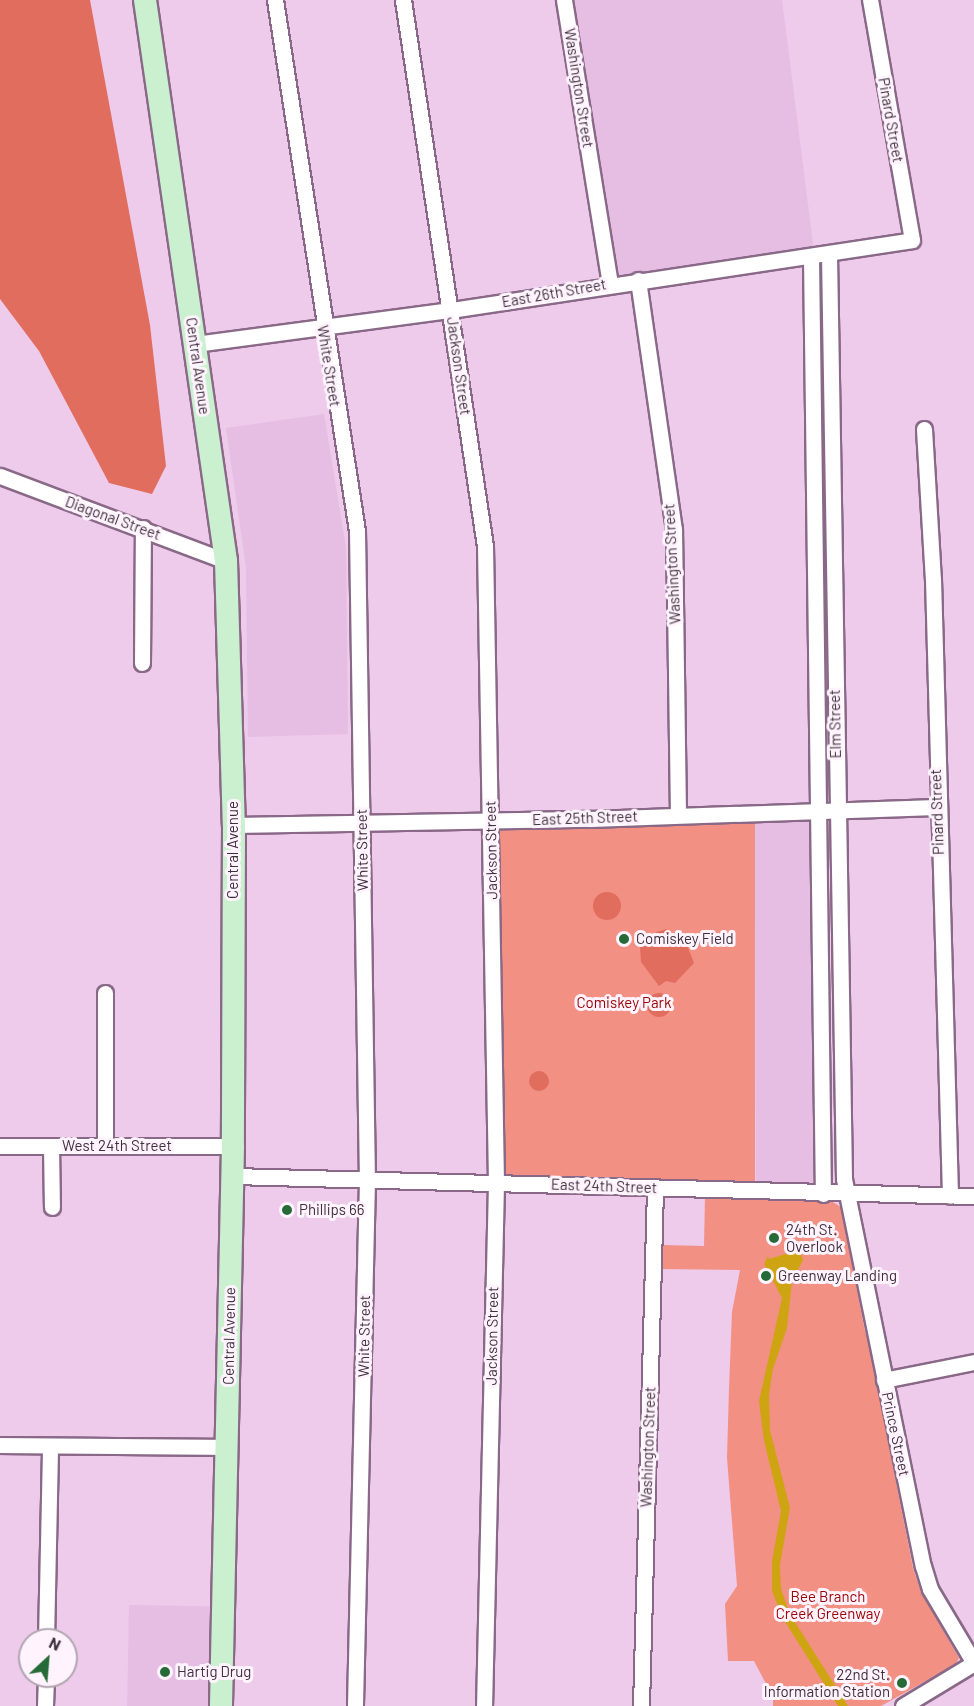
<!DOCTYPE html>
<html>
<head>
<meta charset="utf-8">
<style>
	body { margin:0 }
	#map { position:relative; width:974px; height:1706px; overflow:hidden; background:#eecaeb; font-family:Barlow,sans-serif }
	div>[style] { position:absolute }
	.built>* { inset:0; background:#e6bde3; transform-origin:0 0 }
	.green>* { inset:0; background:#f29083; transform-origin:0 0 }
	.forest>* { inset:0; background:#e16d5f }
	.round { border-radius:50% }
	.water>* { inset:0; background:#cfa413 }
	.roads { filter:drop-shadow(2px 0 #896987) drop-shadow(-2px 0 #896987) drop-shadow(0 2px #896987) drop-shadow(0 -2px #896987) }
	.street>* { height:15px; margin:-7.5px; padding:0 7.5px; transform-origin:7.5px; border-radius:7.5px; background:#fff }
	.primary>* { height:22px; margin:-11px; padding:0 11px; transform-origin:11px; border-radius:11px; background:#caf0d0 }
	.dots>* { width:16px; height:16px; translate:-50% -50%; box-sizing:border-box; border:3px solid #fff4fe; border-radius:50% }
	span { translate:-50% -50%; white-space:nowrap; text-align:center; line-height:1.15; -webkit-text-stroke:6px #fff4fe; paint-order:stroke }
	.street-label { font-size:15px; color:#3e303d }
	.poi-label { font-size:15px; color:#3e303d }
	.left { translate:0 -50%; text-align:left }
	.right { translate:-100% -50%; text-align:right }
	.park-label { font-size:15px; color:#9a0002 }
	.north { position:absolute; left:18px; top:1628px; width:60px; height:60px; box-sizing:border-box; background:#fff4fe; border:2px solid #b2a6b1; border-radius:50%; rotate:26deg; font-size:16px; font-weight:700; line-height:24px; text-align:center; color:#3e303d }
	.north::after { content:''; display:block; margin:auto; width:21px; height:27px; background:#266b37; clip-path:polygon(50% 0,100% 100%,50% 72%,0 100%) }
</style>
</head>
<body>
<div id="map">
	<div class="built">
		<div style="clip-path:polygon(570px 0,782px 0,814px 252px,616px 279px)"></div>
		<div style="clip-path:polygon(324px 414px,346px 548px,348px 734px,248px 737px,246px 568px,226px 428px)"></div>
		<div style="clip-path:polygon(809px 817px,813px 819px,817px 1187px,756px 1185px,755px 819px)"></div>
		<div style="left:129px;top:1605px;width:101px;height:101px;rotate:1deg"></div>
	</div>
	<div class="green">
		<div style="left:755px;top:819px;width:366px;height:264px;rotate:90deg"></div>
		<div style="clip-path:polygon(705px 1196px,831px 1201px,841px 1207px,865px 1331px,887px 1394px,883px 1416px,913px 1568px,921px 1592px,959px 1658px,956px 1664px,881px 1706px,773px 1706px,773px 1697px,754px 1661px,728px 1661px,725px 1604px,737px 1586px,727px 1458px,729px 1388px,732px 1312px,740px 1270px,661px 1269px,662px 1245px,704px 1246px)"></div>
	</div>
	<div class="forest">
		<div style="clip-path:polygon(0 0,90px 0,150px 325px,166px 466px,152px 494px,109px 483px,39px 351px,0 299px)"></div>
		<div class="round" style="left:593px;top:892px;width:28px;height:28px"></div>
		<div style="clip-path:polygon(666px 929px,687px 945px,694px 963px,675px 983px,666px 981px,659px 986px,641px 962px,640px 946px,645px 936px)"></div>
		<div class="round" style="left:647px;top:993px;width:24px;height:24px"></div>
		<div class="round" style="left:529px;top:1071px;width:20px;height:20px"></div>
	</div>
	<div class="water">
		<div style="clip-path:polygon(786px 1246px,800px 1252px,803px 1260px,792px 1281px,787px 1328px,773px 1369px,769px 1395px,770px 1430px,790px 1508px,780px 1565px,781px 1589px,790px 1614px,848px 1706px,838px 1706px,782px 1617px,772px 1591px,772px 1561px,781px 1511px,764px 1441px,759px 1401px,782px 1298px,764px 1264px,768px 1256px,769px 1259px,789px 1253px)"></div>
	</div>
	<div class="roads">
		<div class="street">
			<div style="left:275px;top:0;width:537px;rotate:81.22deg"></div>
			<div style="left:357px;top:531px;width:649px;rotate:89.12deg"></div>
			<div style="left:367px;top:1180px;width:526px;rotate:91.31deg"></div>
			<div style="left:403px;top:0;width:552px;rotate:81.46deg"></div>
			<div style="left:485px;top:546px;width:637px;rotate:89.01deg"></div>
			<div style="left:496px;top:1183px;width:523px;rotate:91.31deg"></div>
			<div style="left:564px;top:0;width:287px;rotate:80.8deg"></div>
			<div style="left:829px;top:254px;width:925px;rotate:89.07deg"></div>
			<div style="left:844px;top:1179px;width:395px;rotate:78.5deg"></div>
			<div style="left:923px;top:1566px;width:24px;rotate:73deg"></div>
			<div style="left:930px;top:1589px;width:86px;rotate:59.3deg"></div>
			<div style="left:811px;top:257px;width:937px;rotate:89.27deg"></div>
			<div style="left:638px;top:280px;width:252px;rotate:81.8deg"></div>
			<div style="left:674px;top:529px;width:285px;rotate:89.2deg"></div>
			<div style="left:195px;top:344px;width:258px;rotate:-7.6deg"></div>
			<div style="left:451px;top:310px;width:466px;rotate:-8.6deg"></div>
			<div style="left:912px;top:240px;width:244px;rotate:-99.9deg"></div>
			<div style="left:924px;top:429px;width:150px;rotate:86.6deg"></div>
			<div style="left:933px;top:579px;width:617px;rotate:88.42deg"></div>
			<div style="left:0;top:476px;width:241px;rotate:20.6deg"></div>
			<div style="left:142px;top:663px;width:135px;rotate:-89.6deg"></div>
			<div style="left:234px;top:825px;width:356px;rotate:-1deg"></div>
			<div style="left:590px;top:819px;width:346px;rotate:-2deg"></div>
			<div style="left:105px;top:993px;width:152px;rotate:90deg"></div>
			<div style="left:0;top:1146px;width:233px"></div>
			<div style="left:51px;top:1146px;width:61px;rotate:89.1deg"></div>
			<div style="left:233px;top:1176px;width:741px;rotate:1.55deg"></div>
			<div style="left:884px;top:1380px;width:92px;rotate:-11.3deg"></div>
			<div style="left:0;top:1445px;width:227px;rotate:0.5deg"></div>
			<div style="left:46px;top:1640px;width:194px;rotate:-88.8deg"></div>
			<div style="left:45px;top:1706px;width:30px;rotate:-88deg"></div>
			<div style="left:641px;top:1706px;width:518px;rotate:-88.45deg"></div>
			<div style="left:903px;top:1706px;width:83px;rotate:-31.2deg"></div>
		</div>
		<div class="primary">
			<div style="left:145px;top:0;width:567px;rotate:81.78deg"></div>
			<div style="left:226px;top:561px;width:264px;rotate:88.3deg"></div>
			<div style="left:234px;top:825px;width:321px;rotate:90.2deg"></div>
			<div style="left:233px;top:1146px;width:560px;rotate:91.23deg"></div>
		</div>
	</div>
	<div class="dots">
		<div style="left:624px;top:939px;background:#266b37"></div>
		<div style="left:287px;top:1210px;background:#266b37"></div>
		<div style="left:774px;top:1238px;background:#266b37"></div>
		<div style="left:766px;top:1276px;background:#266b37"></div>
		<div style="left:165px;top:1672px;background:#266b37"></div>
		<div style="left:902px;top:1683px;background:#266b37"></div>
	</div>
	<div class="street-label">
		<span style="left:579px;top:88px;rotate:81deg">Washington Street</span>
		<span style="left:891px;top:120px;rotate:80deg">Pinard Street</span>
		<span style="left:554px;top:293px;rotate:-10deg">East 26th Street</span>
		<span style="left:198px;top:366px;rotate:82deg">Central Avenue</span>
		<span style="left:329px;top:366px;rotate:81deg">White Street</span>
		<span style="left:459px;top:366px;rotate:82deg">Jackson Street</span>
		<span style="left:113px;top:518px;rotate:20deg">Diagonal Street</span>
		<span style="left:672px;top:564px;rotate:-93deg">Washington Street</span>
		<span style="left:835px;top:724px;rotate:-91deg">Elm Street</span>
		<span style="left:937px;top:812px;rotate:-92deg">Pinard Street</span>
		<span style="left:585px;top:818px;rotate:-2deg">East 25th Street</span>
		<span style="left:233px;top:850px;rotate:-90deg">Central Avenue</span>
		<span style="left:362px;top:850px;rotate:-91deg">White Street</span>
		<span style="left:491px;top:850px;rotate:-91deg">Jackson Street</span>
		<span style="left:117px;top:1146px">West 24th Street</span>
		<span style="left:604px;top:1186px;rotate:2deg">East 24th Street</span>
		<span style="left:229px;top:1336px;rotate:-89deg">Central Avenue</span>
		<span style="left:364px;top:1336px;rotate:-89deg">White Street</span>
		<span style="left:492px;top:1336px;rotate:-89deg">Jackson Street</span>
		<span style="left:896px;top:1434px;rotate:78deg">Prince Street</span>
		<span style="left:648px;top:1447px;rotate:-88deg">Washington Street</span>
	</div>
	<div class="poi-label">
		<span class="left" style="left:636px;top:939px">Comiskey Field</span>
		<span class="left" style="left:299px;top:1210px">Phillips 66</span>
		<span class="left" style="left:786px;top:1238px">24th St.<br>Overlook</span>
		<span class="left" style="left:778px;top:1276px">Greenway Landing</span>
		<span class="left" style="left:177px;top:1672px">Hartig Drug</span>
		<span class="right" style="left:890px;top:1683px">22nd St.<br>Information Station</span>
	</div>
	<div class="park-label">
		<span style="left:624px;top:1003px">Comiskey Park</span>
		<span style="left:828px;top:1605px">Bee Branch<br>Creek Greenway</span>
	</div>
	<div class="north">N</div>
</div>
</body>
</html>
